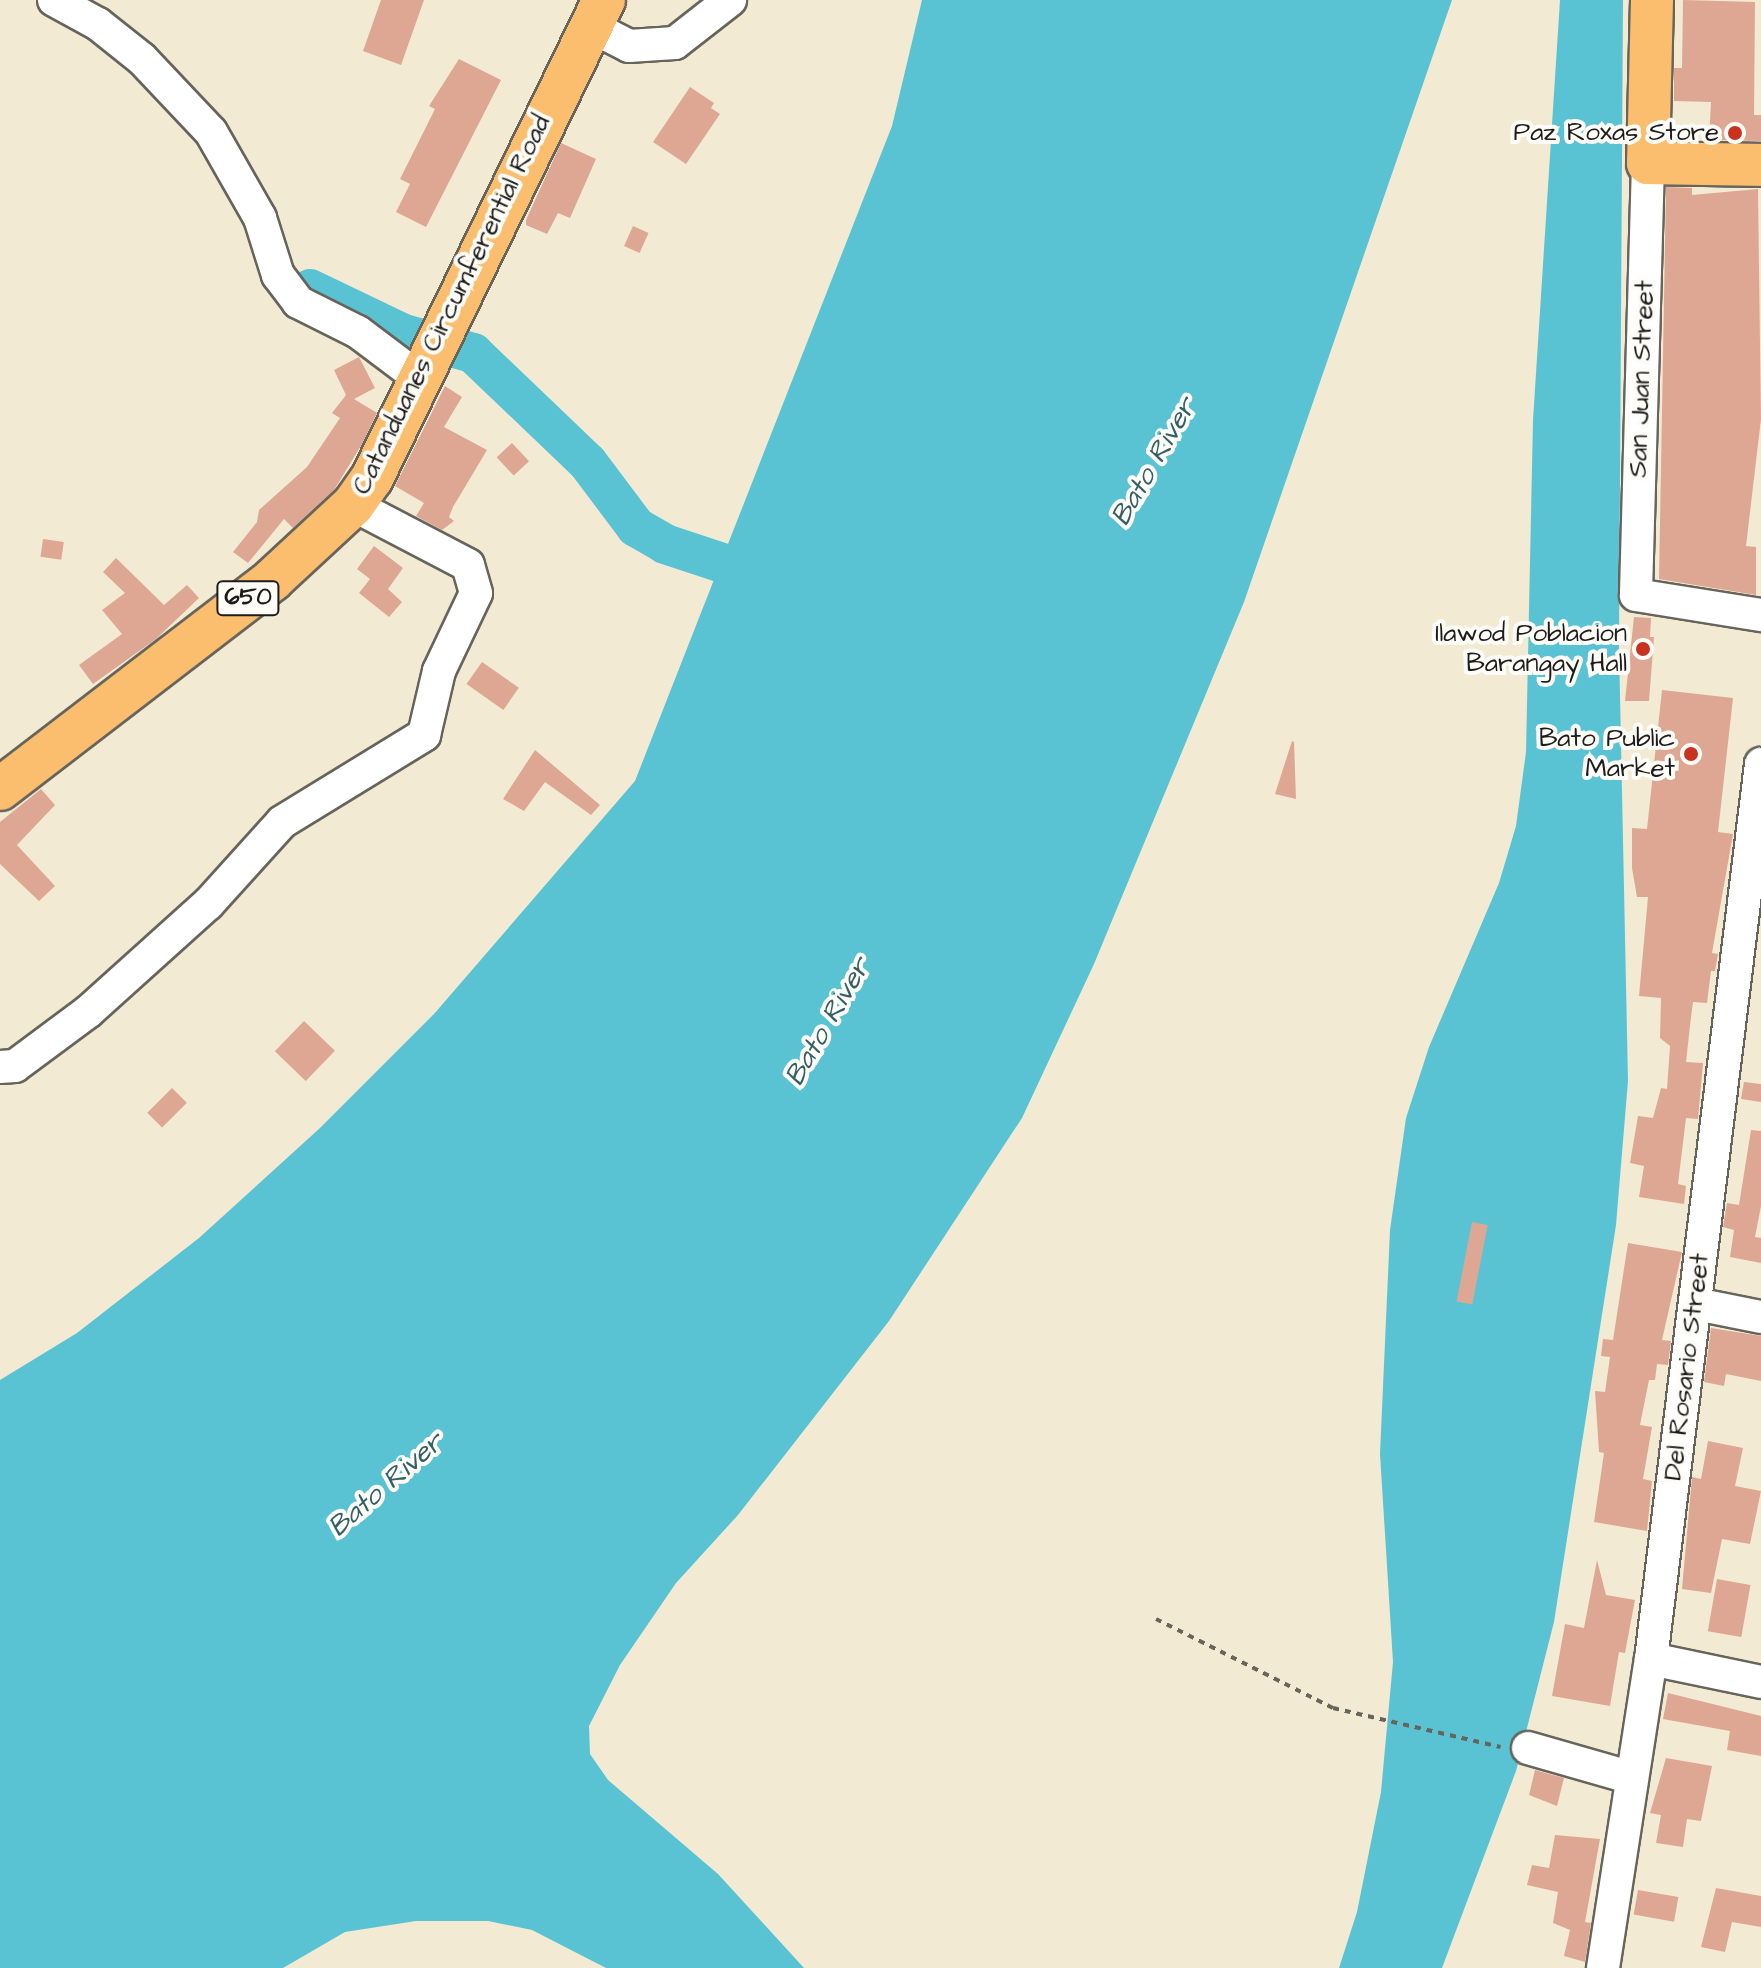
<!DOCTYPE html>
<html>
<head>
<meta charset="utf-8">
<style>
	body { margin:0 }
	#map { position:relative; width:1761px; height:1968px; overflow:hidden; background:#f2ead3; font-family:"Architects Daughter",sans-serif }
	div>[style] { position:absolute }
	.water>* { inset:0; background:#59c3d4 }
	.river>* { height:40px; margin:-20px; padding:0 20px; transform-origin:20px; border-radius:20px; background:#59c3d4 }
	.building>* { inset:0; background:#dea794; transform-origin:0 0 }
	.path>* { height:4px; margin-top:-2px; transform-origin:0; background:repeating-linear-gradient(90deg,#67645c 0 6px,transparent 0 12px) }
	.roads { filter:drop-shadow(2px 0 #67645c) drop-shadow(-2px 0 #67645c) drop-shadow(0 2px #67645c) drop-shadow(0 -2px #67645c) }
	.minor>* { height:32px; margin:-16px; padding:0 16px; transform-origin:16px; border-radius:16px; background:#fff }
	.major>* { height:42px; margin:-21px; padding:0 21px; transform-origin:21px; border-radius:21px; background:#fbbd6e }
	.dots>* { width:22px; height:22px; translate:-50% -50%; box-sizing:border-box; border:4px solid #fdfcf7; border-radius:50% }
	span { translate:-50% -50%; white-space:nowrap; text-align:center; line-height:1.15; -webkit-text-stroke:8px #fdfcf7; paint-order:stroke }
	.shield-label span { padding:2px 6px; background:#fdfcf7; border:2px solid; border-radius:6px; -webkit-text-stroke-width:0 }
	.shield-label { font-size:24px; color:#1c1c1c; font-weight:700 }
	.poi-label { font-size:26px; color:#1c1c1c }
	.right { translate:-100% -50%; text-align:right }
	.street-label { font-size:26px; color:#1c1c1c }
	.water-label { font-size:28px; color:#345f66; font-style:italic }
</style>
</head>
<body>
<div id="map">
	<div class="water">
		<div style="clip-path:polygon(922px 0,1452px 0,1244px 602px,1094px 964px,1022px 1118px,889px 1321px,738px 1515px,676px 1583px,620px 1665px,589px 1726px,590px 1754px,608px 1780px,718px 1874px,804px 1968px,606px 1968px,532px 1930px,488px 1921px,416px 1921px,345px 1932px,283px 1968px,0 1968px,0 1380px,77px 1333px,199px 1238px,320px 1128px,434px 1014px,635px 781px,892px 126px)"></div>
		<div style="clip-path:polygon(1560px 0,1623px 0,1619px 647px,1628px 1081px,1616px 1225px,1554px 1622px,1516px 1771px,1442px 1968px,1339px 1968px,1357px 1912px,1381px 1792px,1393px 1662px,1380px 1454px,1390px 1230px,1406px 1118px,1429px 1047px,1499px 883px,1516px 826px,1526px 752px,1533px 420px)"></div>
	</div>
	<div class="river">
		<div style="left:310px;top:289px;width:104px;rotate:25.6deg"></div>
		<div style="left:404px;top:334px;width:72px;rotate:15.4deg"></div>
		<div style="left:473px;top:353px;width:159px;rotate:43.7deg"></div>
		<div style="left:588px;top:463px;width:80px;rotate:53.1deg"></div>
		<div style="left:636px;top:527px;width:34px;rotate:30deg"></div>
		<div style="left:665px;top:544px;width:112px;rotate:18.3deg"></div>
	</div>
	<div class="building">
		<div style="clip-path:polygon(381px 0,424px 0,401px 65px,363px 51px)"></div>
		<div style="clip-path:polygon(1683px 0,1755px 2px,1754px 115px,1761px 115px,1761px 141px,1709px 140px,1711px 102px,1674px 101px,1674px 68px,1682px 68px)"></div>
		<div style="clip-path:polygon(459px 59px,501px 80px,426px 227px,396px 212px,410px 184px,400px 179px,435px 109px,429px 106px)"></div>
		<div style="clip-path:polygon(690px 87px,714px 103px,711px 108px,720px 114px,686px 164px,653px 142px)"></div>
		<div style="clip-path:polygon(561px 143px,596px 159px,570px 218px,558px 213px,547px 234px,526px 225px,526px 220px)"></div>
		<div style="clip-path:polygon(1666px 187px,1692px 188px,1692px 195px,1758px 189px,1761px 419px,1746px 546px,1756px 547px,1756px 595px,1659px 579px)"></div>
		<div style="left:633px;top:226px;width:17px;height:22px;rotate:24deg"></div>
		<div style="clip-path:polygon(359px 357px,375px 388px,354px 399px,377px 413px,362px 444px,334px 490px,293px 528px,284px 519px,248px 563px,233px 552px,257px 522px,259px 510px,307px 467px,340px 418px,332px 413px,346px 395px,334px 370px)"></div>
		<div style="clip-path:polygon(445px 386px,462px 397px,444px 427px,487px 450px,453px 507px,449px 517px,454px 521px,442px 530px,416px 516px,424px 503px,395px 486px)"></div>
		<div style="left:512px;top:443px;width:25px;height:21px;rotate:47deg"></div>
		<div style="left:43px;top:539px;width:21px;height:18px;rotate:8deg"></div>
		<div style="clip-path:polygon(374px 546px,403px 568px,388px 589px,402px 602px,389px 617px,359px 593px,370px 579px,357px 569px)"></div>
		<div style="clip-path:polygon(116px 558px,164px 605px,187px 585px,199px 598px,156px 639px,93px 684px,79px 665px,122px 634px,102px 610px,125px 593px,103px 572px)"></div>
		<div style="clip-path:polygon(1634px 617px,1651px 618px,1650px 637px,1654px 637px,1649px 701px,1625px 701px)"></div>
		<div style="left:482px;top:662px;width:45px;height:27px;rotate:35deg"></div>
		<div style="clip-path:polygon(1662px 690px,1733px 698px,1718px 832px,1733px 834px,1712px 953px,1718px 954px,1715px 971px,1711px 971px,1707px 1003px,1693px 1002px,1691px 1017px,1686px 1062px,1703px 1063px,1698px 1119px,1686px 1118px,1678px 1184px,1686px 1186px,1684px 1204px,1639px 1197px,1644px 1166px,1630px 1163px,1638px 1116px,1653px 1118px,1661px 1088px,1667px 1089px,1670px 1046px,1660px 1038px,1661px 998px,1639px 996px,1648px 897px,1637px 897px,1632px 868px,1632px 828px,1647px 829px)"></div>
		<div style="clip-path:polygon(1292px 741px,1294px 742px,1296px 799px,1275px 794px)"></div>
		<div style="clip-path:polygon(535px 750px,600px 805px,591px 815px,545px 782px,524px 811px,503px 799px)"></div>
		<div style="clip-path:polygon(41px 789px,55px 805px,17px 845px,55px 886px,39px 901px,0 864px,0 822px)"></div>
		<div style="left:304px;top:1021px;width:43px;height:42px;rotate:44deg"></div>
		<div style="clip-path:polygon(1744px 1082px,1761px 1084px,1761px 1102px,1741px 1099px)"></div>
		<div style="left:172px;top:1088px;width:21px;height:35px;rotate:45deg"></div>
		<div style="clip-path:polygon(1751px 1130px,1761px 1131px,1761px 1206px,1755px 1237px,1761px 1238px,1761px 1263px,1730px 1257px,1734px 1230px,1723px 1227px,1727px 1203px,1739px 1205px)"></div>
		<div style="left:1472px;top:1222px;width:16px;height:81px;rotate:11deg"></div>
		<div style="clip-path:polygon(1628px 1243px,1682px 1252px,1662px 1340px,1671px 1341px,1668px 1365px,1657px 1364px,1655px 1380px,1649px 1380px,1640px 1425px,1652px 1427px,1643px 1479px,1652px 1481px,1647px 1531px,1594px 1522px,1604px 1453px,1599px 1452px,1595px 1391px,1605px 1392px,1610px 1357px,1601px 1356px,1603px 1339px,1613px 1340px)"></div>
		<div style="clip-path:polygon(1711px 1328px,1761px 1336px,1761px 1381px,1726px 1374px,1724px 1386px,1704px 1382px)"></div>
		<div style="clip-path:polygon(1708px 1441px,1743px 1448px,1735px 1486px,1761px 1491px,1750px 1544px,1722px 1539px,1711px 1593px,1682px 1589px,1692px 1477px,1701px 1479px)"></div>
		<div style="clip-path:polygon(1597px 1560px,1606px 1595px,1635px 1600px,1625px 1653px,1619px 1652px,1610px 1706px,1552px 1696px,1565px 1624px,1584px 1628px)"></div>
		<div style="left:1717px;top:1579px;width:34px;height:53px;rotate:10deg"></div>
		<div style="clip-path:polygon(1668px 1693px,1761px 1716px,1761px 1756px,1727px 1750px,1730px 1731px,1663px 1719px)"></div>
		<div style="clip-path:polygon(1666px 1758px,1712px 1766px,1701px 1821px,1687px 1819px,1683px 1847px,1656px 1843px,1661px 1815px,1650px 1813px)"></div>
		<div style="clip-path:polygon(1535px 1770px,1564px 1778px,1557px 1806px,1529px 1795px)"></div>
		<div style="clip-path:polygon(1555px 1835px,1600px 1839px,1585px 1922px,1591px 1923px,1585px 1962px,1564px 1956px,1570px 1930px,1553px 1923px,1558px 1892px,1527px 1885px,1532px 1865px,1549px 1868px)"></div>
		<div style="clip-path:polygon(1716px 1888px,1761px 1896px,1761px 1927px,1732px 1922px,1725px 1952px,1701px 1947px)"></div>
		<div style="left:1638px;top:1890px;width:41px;height:25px;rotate:10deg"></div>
	</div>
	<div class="path">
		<div style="left:1156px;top:1619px;width:198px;rotate:26.7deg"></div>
		<div style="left:1333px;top:1708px;width:172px;rotate:13.1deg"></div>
	</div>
	<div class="roads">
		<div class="minor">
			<div style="left:54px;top:0;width:50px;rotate:28.6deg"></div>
			<div style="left:98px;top:24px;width:56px;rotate:38.5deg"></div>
			<div style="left:142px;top:59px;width:100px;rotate:46.6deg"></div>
			<div style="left:211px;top:132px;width:99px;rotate:60.3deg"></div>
			<div style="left:260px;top:218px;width:60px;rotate:72.5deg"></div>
			<div style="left:278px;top:275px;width:34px;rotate:53deg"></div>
			<div style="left:298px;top:302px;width:67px;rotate:26.6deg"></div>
			<div style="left:358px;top:332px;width:76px;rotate:37deg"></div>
			<div style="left:590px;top:26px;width:44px;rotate:27.1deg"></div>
			<div style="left:629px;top:46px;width:46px;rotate:-3.7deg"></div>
			<div style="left:675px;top:43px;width:70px;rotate:-38deg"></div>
			<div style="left:1648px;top:163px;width:432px;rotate:91.6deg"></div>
			<div style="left:1636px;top:595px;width:127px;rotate:9.1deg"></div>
			<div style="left:0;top:1067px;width:15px;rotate:-4deg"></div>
			<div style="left:15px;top:1066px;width:92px;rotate:-36.6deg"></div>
			<div style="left:89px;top:1011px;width:160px;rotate:-42deg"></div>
			<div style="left:208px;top:904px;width:110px;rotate:-47.9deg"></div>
			<div style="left:282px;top:822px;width:167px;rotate:-31.5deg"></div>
			<div style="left:424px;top:735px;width:66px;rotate:-76.8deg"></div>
			<div style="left:439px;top:671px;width:86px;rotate:-64.6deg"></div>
			<div style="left:476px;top:593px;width:29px;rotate:-106deg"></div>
			<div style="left:468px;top:565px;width:130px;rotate:-152.4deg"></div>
			<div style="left:1696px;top:1304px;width:66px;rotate:11.3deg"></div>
			<div style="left:1651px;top:1659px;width:112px;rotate:11.8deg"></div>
			<div style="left:1528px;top:1748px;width:105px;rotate:16deg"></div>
			<div style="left:1603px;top:1968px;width:313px;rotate:-81.2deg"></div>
			<div style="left:1651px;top:1659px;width:902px;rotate:-82.99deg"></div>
		</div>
		<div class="major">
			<div style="left:1652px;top:0;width:163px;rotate:91.4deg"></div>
			<div style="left:1648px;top:163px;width:113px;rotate:1deg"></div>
			<div style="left:0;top:789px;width:343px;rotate:-37.5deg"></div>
			<div style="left:272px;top:580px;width:110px;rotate:-42.8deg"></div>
			<div style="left:353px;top:505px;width:33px;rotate:-55deg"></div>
			<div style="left:372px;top:478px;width:531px;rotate:-64.11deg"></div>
		</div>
	</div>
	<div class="dots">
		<div style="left:1735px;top:133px;background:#c8321e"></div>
		<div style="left:1643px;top:649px;background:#c8321e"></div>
		<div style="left:1691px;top:754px;background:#c8321e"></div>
	</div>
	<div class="shield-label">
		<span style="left:248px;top:598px">650</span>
	</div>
	<div class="poi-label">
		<span class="right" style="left:1719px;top:133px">Paz Roxas Store</span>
		<span class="right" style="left:1627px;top:649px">Ilawod Poblacion<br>Barangay Hall</span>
		<span class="right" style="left:1675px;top:754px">Bato Public<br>Market</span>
	</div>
	<div class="street-label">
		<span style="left:452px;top:305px;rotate:-64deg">Catanduanes Circumferential Road</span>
		<span style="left:1642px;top:379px;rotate:-88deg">San Juan Street</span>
		<span style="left:1687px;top:1367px;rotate:-83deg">Del Rosario Street</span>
	</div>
	<div class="water-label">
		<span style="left:1154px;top:462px;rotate:-60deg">Bato River</span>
		<span style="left:828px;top:1022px;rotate:-60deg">Bato River</span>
		<span style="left:386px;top:1485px;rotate:-41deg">Bato River</span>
	</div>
</div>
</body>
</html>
